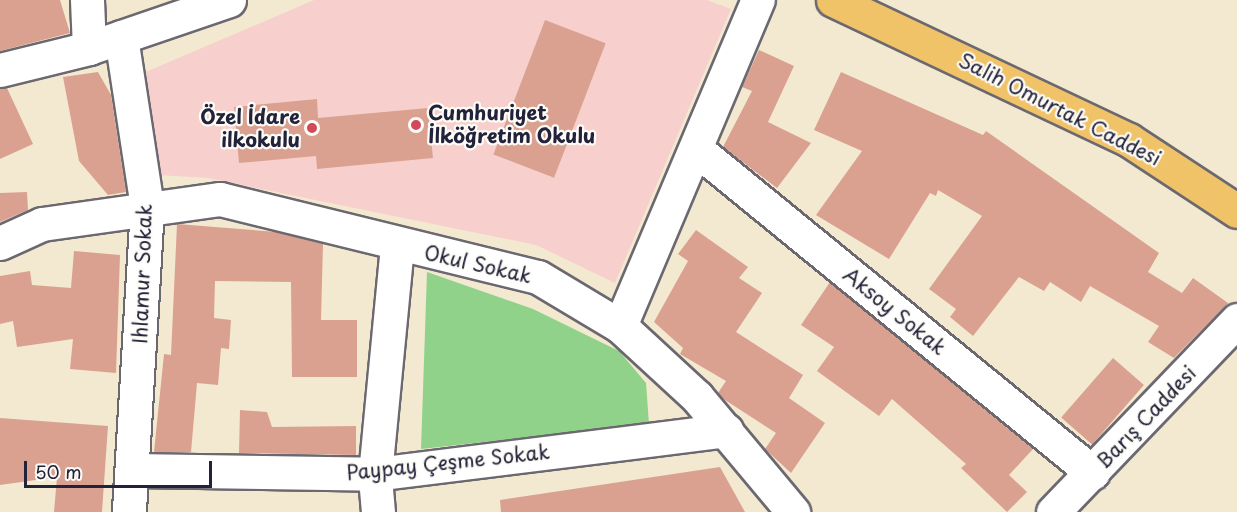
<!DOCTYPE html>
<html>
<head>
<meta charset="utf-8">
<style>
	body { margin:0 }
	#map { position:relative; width:1237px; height:512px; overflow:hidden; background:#f3e9d1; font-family:"Playpen Sans",sans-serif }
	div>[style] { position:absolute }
	.built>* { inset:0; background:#f7d0cd }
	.green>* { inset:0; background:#90d28a }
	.building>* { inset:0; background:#daa191; transform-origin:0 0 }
	.roads { filter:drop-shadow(2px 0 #6b6870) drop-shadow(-2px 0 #6b6870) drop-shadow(0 2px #6b6870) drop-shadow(0 -2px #6b6870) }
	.minor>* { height:33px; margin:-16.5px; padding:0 16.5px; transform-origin:16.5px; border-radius:16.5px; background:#fff }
	.major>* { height:33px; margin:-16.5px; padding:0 16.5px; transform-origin:16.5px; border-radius:16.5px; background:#f1c369 }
	.dots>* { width:16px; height:16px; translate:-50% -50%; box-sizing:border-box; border:3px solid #fdfcf7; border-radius:50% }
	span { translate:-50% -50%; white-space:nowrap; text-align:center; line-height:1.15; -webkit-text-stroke:4.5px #fdfcf7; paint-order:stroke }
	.street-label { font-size:20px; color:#22223b }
	.poi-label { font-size:20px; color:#22223b; font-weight:700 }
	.left { translate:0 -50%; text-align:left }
	.right { translate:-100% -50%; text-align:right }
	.scale { position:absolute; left:24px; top:461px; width:188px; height:27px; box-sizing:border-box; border:3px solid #22223b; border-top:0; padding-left:8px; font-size:18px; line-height:21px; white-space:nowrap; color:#22223b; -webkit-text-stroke:4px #fdfcf7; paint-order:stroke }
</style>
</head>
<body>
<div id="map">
	<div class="built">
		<div style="clip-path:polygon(314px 0,707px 0,731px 9px,615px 283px,536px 245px,208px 178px,157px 175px,141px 74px)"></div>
	</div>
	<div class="green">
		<div style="clip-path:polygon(427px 272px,533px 309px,619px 351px,646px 383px,649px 424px,421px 449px)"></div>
	</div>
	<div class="building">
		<div style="clip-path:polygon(0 0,60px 0,70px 33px,0 51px)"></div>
		<div style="left:545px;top:20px;width:65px;height:144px;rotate:21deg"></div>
		<div style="clip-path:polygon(759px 50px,794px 66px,768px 122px,811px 143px,777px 188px,723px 147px,752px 91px,742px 87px)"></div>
		<div style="clip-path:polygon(98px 72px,111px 95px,126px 192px,108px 195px,79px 161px,63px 77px)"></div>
		<div style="clip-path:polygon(841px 72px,983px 135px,986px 131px,1159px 253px,1148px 272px,1182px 293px,1193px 278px,1228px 303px,1174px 358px,1148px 342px,1159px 326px,1090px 286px,1081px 302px,1050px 282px,1044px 291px,1019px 277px,973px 336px,950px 317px,956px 309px,929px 289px,982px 216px,938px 190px,936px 196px,930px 193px,889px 259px,816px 215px,862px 151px,814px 130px)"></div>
		<div style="clip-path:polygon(0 88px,7px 88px,33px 144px,0 159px)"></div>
		<div style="clip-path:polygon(317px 99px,318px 118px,428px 108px,433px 158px,317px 169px,316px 156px,239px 163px,234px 107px)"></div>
		<div style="clip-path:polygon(27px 192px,28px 210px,0 222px,0 193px)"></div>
		<div style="clip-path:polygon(177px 224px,277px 232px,323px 244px,321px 320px,357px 320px,357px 377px,292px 377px,291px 282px,215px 281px,214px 318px,231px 320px,229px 349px,221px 348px,218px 385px,197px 383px,191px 452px,154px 452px,164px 354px,171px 355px)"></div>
		<div style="clip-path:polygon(696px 230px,748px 267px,739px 278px,762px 293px,736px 332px,803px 375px,789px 398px,825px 423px,791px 473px,765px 449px,776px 433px,722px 398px,718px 393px,726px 381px,680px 354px,683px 348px,654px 322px,688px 261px,678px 254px)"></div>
		<div style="clip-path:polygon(74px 251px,120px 255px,116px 373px,70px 369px,73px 339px,17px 347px,13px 321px,0 324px,0 276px,30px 271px,32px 285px,71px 288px)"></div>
		<div style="clip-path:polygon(830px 282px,1033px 449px,1009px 475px,1027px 492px,1007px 512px,961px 468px,966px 464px,892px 399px,879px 416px,817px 371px,834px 347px,801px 325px)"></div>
		<div style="left:1113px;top:358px;width:41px;height:79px;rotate:41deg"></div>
		<div style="clip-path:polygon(240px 410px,267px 412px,272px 427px,356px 426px,356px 455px,239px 453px)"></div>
		<div style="clip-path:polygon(0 418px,108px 426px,102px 512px,54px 512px,57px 477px,0 485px)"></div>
		<div style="clip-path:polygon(720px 467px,745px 512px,501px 512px,500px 500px)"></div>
	</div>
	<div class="roads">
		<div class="minor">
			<div style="left:87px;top:0;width:48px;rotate:87.6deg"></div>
			<div style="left:121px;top:37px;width:172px;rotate:81.3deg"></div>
			<div style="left:147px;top:207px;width:306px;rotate:93.4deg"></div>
			<div style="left:0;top:70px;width:92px;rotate:-13.9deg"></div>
			<div style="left:89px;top:48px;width:148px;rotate:-18.9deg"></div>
			<div style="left:696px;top:149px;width:512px;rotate:39.22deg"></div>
			<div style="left:0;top:243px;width:46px;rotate:-24.3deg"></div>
			<div style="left:42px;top:224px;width:180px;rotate:-8deg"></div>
			<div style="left:220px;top:199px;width:327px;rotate:13.8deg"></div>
			<div style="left:538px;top:277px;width:96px;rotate:30.9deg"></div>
			<div style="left:620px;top:326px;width:105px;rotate:42.7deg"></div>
			<div style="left:697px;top:397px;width:150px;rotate:50.1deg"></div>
			<div style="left:620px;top:326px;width:354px;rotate:-67.1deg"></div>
			<div style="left:133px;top:470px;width:242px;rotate:0.9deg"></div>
			<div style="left:375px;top:474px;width:354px;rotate:-7.1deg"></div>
			<div style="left:378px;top:512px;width:38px;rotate:-95deg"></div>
			<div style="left:375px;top:474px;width:229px;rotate:-84.5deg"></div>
			<div style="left:1053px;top:512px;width:266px;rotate:-46.2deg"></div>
		</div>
		<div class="major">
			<div style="left:833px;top:0;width:327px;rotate:25.3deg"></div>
			<div style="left:1129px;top:140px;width:129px;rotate:33.3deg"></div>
		</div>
	</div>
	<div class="dots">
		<div style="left:416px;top:125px;background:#d1495b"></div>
		<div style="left:312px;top:128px;background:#d1495b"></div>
	</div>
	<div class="street-label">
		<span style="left:1060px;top:109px;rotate:27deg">Salih Omurtak Caddesi</span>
		<span style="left:478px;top:264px;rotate:13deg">Okul Sokak</span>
		<span style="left:142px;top:274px;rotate:-88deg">Ihlamur Sokak</span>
		<span style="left:895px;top:311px;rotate:39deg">Aksoy Sokak</span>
		<span style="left:1146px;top:417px;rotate:-46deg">Barış Caddesi</span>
		<span style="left:448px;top:462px;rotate:-6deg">Paypay Çeşme Sokak</span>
	</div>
	<div class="poi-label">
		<span class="left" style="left:428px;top:124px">Cumhuriyet<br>İlköğretim Okulu</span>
		<span class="right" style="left:300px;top:128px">Özel İdare<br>ilkokulu</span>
	</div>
	<div class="scale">50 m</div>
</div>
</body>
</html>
